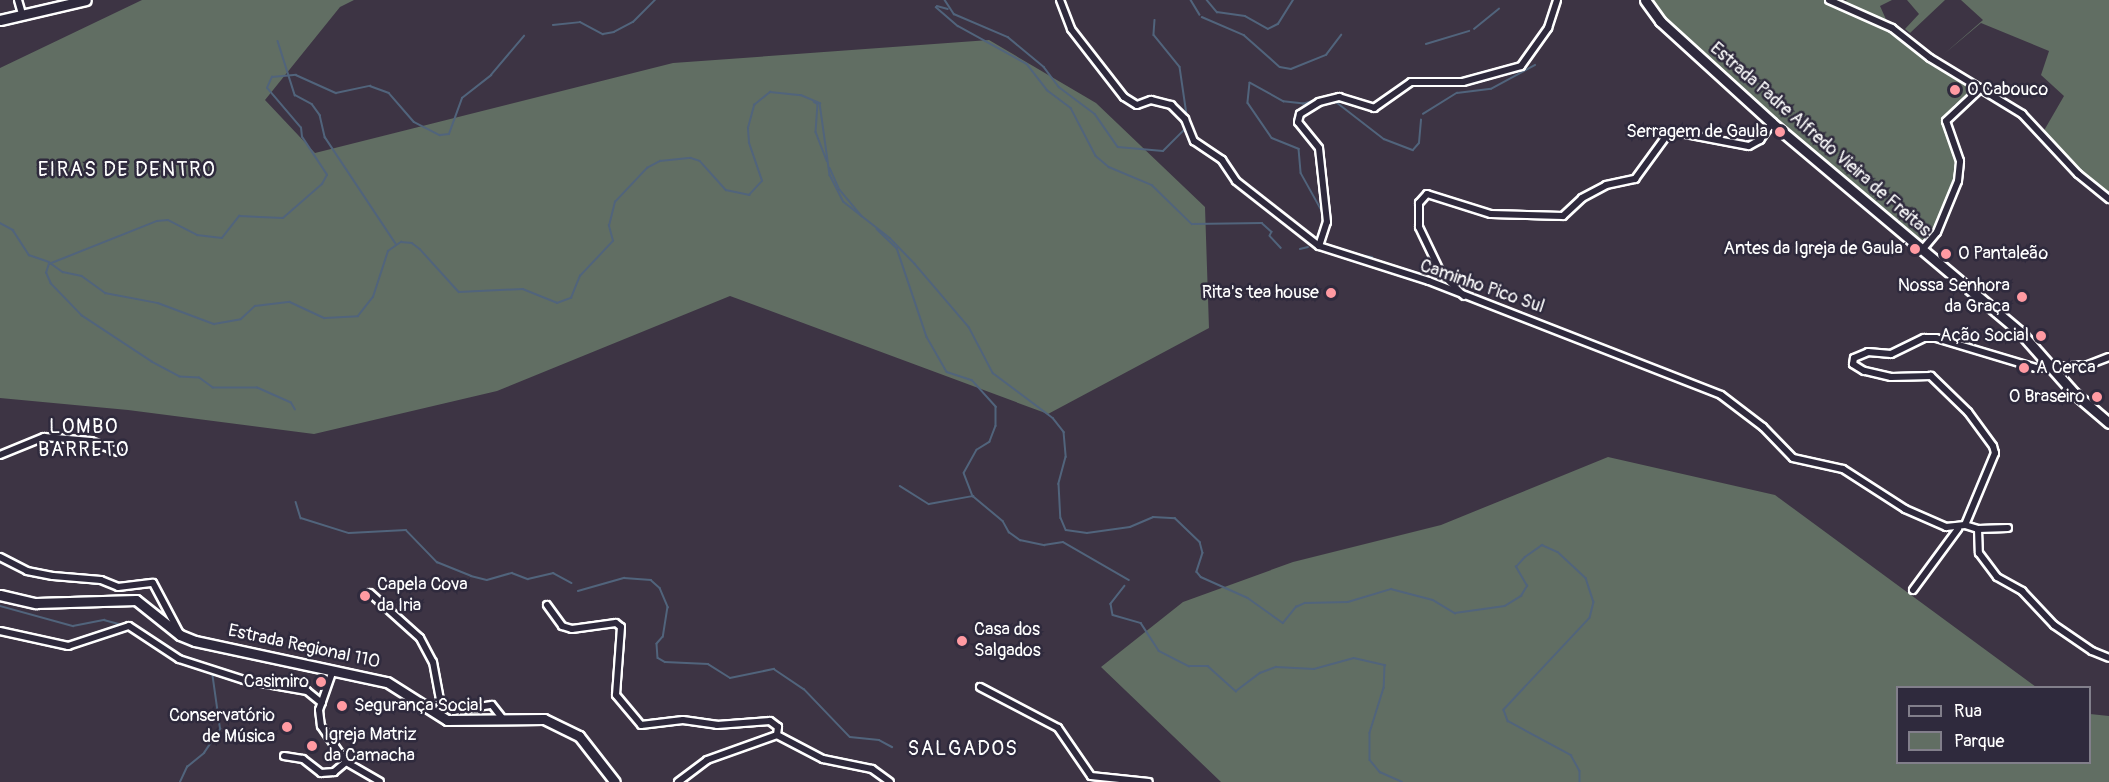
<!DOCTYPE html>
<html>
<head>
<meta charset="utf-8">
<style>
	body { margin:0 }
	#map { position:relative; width:2109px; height:782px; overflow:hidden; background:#3d3444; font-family:Pangolin,sans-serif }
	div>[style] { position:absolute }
	.green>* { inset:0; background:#616e63 }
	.stream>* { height:1.5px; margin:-0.75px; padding:0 0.75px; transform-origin:0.75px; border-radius:0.75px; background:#51647c }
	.roads { filter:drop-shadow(2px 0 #fff) drop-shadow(-2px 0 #fff) drop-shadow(0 2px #fff) drop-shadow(0 -2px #fff) }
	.minor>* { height:6px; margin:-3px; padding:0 3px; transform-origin:3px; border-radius:3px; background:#2f2a3d }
	.secondary>* { height:9px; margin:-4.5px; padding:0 4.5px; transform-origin:4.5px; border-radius:4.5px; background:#2f2a3d }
	.dots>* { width:16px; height:16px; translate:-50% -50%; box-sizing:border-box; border:3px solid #2f2a3d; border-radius:50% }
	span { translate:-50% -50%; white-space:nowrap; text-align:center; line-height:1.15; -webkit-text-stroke:5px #2f2a3d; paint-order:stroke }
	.poi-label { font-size:18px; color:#fff }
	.left { translate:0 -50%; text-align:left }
	.right { translate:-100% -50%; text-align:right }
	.street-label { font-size:18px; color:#fff }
	.neighbourhood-label { font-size:20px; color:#fff; letter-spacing:1.5px }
	.legend { position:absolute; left:1896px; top:686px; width:195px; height:78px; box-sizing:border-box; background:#2f2a3d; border:2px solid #827f8b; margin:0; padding:8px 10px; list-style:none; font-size:18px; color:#fff }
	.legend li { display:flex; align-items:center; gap:12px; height:30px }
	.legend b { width:30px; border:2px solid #827f8b }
</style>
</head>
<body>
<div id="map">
	<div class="green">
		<div style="clip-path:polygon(142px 0,354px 0,340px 7px,265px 100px,315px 153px,673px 63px,989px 40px,1096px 103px,1205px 207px,1209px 328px,1048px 414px,730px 296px,497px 391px,314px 434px,128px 410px,0 398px,0 68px)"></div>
		<div style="clip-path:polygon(1645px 0,1829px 0,1878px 19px,1843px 4px,1847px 0,1892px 0,1880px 6px,1889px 26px,1967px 81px,1967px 96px,1954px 105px,1947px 116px,1960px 167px,1937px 232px,1922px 250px,1754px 98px,1660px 21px)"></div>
		<div style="clip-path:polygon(1907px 0,1945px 0,1910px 33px,1905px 29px,1919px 14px)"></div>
		<div style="clip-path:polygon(1961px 0,2109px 0,2109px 198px,2042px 134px,2064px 96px,2041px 75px,2049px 51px,1981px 23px,1944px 54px,1983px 20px)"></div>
		<div style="clip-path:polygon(1608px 457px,1775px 495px,2036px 687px,1898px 688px,1898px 762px,2090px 762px,2090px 714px,2109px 716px,2109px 782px,1221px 782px,1101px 667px,1183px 602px,1293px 562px,1441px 525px)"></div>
	</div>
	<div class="stream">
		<div style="left:945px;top:0;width:17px;rotate:57deg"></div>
		<div style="left:954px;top:14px;width:59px;rotate:23.1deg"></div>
		<div style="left:1008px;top:37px;width:47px;rotate:39.8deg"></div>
		<div style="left:1044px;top:67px;width:25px;rotate:53deg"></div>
		<div style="left:1059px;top:87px;width:45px;rotate:36.9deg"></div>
		<div style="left:1095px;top:114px;width:40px;rotate:55.1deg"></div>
		<div style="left:1118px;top:147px;width:45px;rotate:5.1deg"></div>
		<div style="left:1163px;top:151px;width:30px;rotate:-45deg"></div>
		<div style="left:1191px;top:0;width:17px;rotate:59deg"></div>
		<div style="left:1207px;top:0;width:16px;rotate:50deg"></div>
		<div style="left:1217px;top:12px;width:28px;rotate:8deg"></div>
		<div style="left:1245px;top:16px;width:26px;rotate:29deg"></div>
		<div style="left:1268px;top:29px;width:11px;rotate:-27deg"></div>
		<div style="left:1278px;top:24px;width:28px;rotate:-58deg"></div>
		<div style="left:937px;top:6px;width:11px;rotate:15deg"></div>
		<div style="left:936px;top:7px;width:29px;rotate:41deg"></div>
		<div style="left:958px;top:26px;width:79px;rotate:28.8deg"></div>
		<div style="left:1027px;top:64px;width:33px;rotate:52deg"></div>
		<div style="left:1047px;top:90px;width:30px;rotate:37deg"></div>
		<div style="left:1071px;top:108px;width:54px;rotate:62.5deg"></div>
		<div style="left:1096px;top:156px;width:17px;rotate:40deg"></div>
		<div style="left:1109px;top:167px;width:47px;rotate:22.7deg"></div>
		<div style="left:1152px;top:185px;width:56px;rotate:44.3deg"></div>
		<div style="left:1192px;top:224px;width:70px;rotate:-0.8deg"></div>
		<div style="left:1262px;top:223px;width:13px;rotate:42deg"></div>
		<div style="left:1272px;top:232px;width:4px;rotate:117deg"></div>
		<div style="left:1270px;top:236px;width:16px;rotate:47deg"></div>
		<div style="left:1202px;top:17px;width:46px;rotate:23.2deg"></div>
		<div style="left:1244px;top:35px;width:48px;rotate:41.6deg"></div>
		<div style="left:1280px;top:67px;width:11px;rotate:10deg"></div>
		<div style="left:1291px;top:69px;width:38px;rotate:-22deg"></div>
		<div style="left:1326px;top:55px;width:25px;rotate:-53deg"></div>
		<div style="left:1155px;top:20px;width:15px;rotate:94deg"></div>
		<div style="left:1154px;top:35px;width:41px;rotate:50.9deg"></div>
		<div style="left:1180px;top:67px;width:49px;rotate:81.7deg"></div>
		<div style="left:553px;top:25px;width:27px;rotate:-6deg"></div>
		<div style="left:580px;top:22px;width:26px;rotate:28deg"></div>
		<div style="left:603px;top:34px;width:11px;rotate:-10deg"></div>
		<div style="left:614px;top:32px;width:21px;rotate:-28deg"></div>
		<div style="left:633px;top:22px;width:31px;rotate:-45deg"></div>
		<div style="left:1474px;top:29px;width:32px;rotate:-39deg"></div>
		<div style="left:278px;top:41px;width:57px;rotate:72.5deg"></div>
		<div style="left:295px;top:95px;width:19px;rotate:28deg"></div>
		<div style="left:312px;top:104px;width:14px;rotate:54deg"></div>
		<div style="left:320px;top:115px;width:23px;rotate:77deg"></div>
		<div style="left:325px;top:137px;width:128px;rotate:56.4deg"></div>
		<div style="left:1426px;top:44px;width:45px;rotate:-16.8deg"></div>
		<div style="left:1318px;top:100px;width:15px;rotate:164deg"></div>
		<div style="left:1304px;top:104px;width:20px;rotate:-174deg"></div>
		<div style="left:1284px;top:102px;width:39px;rotate:-151deg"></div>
		<div style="left:1250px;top:83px;width:20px;rotate:96deg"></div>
		<div style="left:1248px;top:103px;width:42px;rotate:55.6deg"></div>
		<div style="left:1272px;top:138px;width:29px;rotate:22deg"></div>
		<div style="left:1299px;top:149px;width:24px;rotate:85deg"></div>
		<div style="left:1301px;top:173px;width:41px;rotate:60.9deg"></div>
		<div style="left:1335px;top:101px;width:62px;rotate:37.8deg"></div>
		<div style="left:1384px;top:139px;width:31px;rotate:21deg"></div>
		<div style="left:1413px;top:150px;width:9px;rotate:-49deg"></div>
		<div style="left:1419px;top:143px;width:23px;rotate:-85deg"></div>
		<div style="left:814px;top:102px;width:4px;rotate:27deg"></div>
		<div style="left:818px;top:104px;width:28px;rotate:94deg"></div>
		<div style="left:816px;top:132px;width:31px;rotate:69deg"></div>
		<div style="left:1423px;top:114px;width:40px;rotate:-32deg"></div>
		<div style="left:1457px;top:93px;width:34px;rotate:-7deg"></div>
		<div style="left:1491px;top:89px;width:50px;rotate:-28.6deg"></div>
		<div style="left:830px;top:168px;width:24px;rotate:66deg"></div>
		<div style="left:840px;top:190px;width:34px;rotate:50deg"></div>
		<div style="left:0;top:223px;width:15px;rotate:28deg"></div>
		<div style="left:13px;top:230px;width:30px;rotate:57deg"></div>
		<div style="left:29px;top:255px;width:21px;rotate:19deg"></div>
		<div style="left:49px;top:262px;width:17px;rotate:36deg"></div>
		<div style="left:63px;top:272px;width:19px;rotate:12deg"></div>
		<div style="left:82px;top:276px;width:29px;rotate:36deg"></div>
		<div style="left:105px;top:293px;width:54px;rotate:10.7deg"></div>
		<div style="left:158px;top:303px;width:60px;rotate:20.6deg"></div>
		<div style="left:214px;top:324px;width:27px;rotate:-10deg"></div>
		<div style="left:241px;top:319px;width:19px;rotate:-43deg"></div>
		<div style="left:255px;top:306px;width:35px;rotate:-7deg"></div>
		<div style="left:290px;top:302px;width:38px;rotate:25deg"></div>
		<div style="left:325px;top:318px;width:33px;rotate:-3deg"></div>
		<div style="left:358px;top:316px;width:24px;rotate:-52deg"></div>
		<div style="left:373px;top:297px;width:48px;rotate:-71.9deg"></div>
		<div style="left:388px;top:251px;width:16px;rotate:-35deg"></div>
		<div style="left:401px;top:242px;width:11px;rotate:5deg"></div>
		<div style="left:412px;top:243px;width:10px;rotate:37deg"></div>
		<div style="left:420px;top:249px;width:58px;rotate:47.8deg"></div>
		<div style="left:459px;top:292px;width:64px;rotate:-2.7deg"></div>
		<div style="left:523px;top:289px;width:37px;rotate:22deg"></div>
		<div style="left:557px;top:303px;width:15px;rotate:-20deg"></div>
		<div style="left:571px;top:298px;width:24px;rotate:-68deg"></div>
		<div style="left:580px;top:276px;width:48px;rotate:-46.7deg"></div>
		<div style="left:613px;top:241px;width:16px;rotate:-105deg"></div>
		<div style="left:609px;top:226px;width:25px;rotate:-76deg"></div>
		<div style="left:615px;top:202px;width:47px;rotate:-46.7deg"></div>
		<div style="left:647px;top:168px;width:15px;rotate:-28deg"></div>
		<div style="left:660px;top:161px;width:31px;rotate:-6deg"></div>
		<div style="left:691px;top:158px;width:9px;rotate:18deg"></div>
		<div style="left:700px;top:161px;width:39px;rotate:48deg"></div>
		<div style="left:726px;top:190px;width:24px;rotate:12deg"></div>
		<div style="left:749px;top:195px;width:19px;rotate:-47deg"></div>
		<div style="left:762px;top:181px;width:40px;rotate:-108.9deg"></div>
		<div style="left:749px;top:143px;width:15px;rotate:-94deg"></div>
		<div style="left:748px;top:128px;width:24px;rotate:-75deg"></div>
		<div style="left:754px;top:105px;width:21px;rotate:-39deg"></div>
		<div style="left:770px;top:92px;width:31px;rotate:6deg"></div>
		<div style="left:801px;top:95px;width:21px;rotate:23deg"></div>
		<div style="left:820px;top:103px;width:73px;rotate:82.1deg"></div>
		<div style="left:830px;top:175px;width:30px;rotate:63deg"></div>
		<div style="left:844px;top:202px;width:58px;rotate:38deg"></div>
		<div style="left:890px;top:238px;width:36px;rotate:46deg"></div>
		<div style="left:915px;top:264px;width:83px;rotate:49.4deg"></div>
		<div style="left:969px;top:327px;width:52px;rotate:62.4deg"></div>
		<div style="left:993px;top:373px;width:75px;rotate:36.9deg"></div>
		<div style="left:1053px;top:418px;width:18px;rotate:52deg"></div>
		<div style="left:1064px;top:432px;width:25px;rotate:85deg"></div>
		<div style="left:1066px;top:457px;width:28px;rotate:105deg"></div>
		<div style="left:1059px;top:484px;width:34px;rotate:87deg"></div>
		<div style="left:1061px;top:518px;width:13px;rotate:67deg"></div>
		<div style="left:1066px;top:530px;width:21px;rotate:8deg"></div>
		<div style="left:1087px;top:533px;width:43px;rotate:-7.9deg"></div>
		<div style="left:1130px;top:527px;width:25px;rotate:-23deg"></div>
		<div style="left:1153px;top:517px;width:22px;rotate:3deg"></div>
		<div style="left:1175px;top:518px;width:35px;rotate:44deg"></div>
		<div style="left:1200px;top:542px;width:11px;rotate:75deg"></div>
		<div style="left:1203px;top:553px;width:20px;rotate:108deg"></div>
		<div style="left:1197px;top:572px;width:6px;rotate:51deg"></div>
		<div style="left:1201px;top:577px;width:51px;rotate:24.1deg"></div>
		<div style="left:1248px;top:598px;width:43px;rotate:35.5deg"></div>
		<div style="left:1283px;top:623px;width:21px;rotate:-51deg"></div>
		<div style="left:1296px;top:607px;width:10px;rotate:-24deg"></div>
		<div style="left:1305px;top:603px;width:43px;rotate:-1.3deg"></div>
		<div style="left:1348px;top:602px;width:45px;rotate:-16.8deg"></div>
		<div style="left:1391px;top:589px;width:43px;rotate:14.7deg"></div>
		<div style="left:1433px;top:600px;width:26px;rotate:31deg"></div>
		<div style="left:1455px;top:613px;width:50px;rotate:-8deg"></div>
		<div style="left:1505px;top:606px;width:19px;rotate:-32deg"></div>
		<div style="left:1521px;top:596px;width:12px;rotate:-59deg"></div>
		<div style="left:1527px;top:586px;width:22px;rotate:-120deg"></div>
		<div style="left:1516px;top:567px;width:13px;rotate:-48deg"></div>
		<div style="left:1525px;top:557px;width:21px;rotate:-35deg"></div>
		<div style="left:1542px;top:545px;width:17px;rotate:24deg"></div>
		<div style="left:1558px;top:552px;width:38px;rotate:43deg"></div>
		<div style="left:1586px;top:578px;width:25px;rotate:72deg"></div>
		<div style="left:1594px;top:602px;width:16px;rotate:104deg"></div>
		<div style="left:1590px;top:618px;width:126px;rotate:133.1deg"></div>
		<div style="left:1504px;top:710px;width:12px;rotate:70deg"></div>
		<div style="left:1508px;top:721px;width:72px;rotate:28.4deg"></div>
		<div style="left:1571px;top:755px;width:18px;rotate:61deg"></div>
		<div style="left:1580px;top:771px;width:11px;rotate:90deg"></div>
		<div style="left:877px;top:229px;width:28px;rotate:44deg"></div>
		<div style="left:897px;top:248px;width:94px;rotate:71.4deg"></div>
		<div style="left:927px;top:337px;width:40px;rotate:60.3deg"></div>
		<div style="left:947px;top:372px;width:26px;rotate:18deg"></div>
		<div style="left:972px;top:380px;width:36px;rotate:48deg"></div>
		<div style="left:996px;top:407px;width:19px;rotate:90deg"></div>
		<div style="left:996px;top:426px;width:17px;rotate:111deg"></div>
		<div style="left:990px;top:442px;width:15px;rotate:148deg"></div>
		<div style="left:977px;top:450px;width:26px;rotate:119deg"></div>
		<div style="left:964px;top:473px;width:25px;rotate:69deg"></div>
		<div style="left:973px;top:496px;width:39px;rotate:40deg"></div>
		<div style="left:1003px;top:521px;width:13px;rotate:61deg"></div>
		<div style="left:1009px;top:532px;width:14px;rotate:36deg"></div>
		<div style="left:1020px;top:540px;width:25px;rotate:12deg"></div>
		<div style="left:1044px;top:545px;width:19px;rotate:-9deg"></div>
		<div style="left:1063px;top:542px;width:76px;rotate:29.9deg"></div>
		<div style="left:1300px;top:249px;width:8px;rotate:-14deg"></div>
		<div style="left:1358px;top:255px;width:14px;rotate:8deg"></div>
		<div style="left:295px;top:410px;width:8px;rotate:-120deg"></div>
		<div style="left:291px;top:403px;width:37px;rotate:-156deg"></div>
		<div style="left:257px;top:388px;width:44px;rotate:180deg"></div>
		<div style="left:213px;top:388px;width:17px;rotate:-144deg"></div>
		<div style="left:199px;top:378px;width:19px;rotate:-177deg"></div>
		<div style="left:180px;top:377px;width:32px;rotate:-152deg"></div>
		<div style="left:152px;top:362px;width:84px;rotate:-146.7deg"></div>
		<div style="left:82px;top:316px;width:45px;rotate:-134.1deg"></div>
		<div style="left:51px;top:284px;width:12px;rotate:-114deg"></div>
		<div style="left:46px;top:273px;width:9px;rotate:-72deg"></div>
		<div style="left:49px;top:264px;width:116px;rotate:-21.7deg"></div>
		<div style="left:157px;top:221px;width:11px;rotate:-5deg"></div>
		<div style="left:168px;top:220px;width:33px;rotate:27deg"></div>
		<div style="left:197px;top:235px;width:25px;rotate:7deg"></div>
		<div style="left:222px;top:238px;width:28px;rotate:-52deg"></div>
		<div style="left:239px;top:216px;width:44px;rotate:2.6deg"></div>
		<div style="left:283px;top:218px;width:52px;rotate:-41.1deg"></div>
		<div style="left:322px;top:184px;width:10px;rotate:-61deg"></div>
		<div style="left:327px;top:175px;width:45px;rotate:-123.3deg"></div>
		<div style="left:302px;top:137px;width:9px;rotate:-96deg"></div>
		<div style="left:301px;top:128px;width:52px;rotate:-130.4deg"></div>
		<div style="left:267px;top:88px;width:12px;rotate:-66deg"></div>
		<div style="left:272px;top:77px;width:24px;rotate:-5deg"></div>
		<div style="left:296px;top:75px;width:44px;rotate:24.2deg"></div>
		<div style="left:336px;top:93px;width:35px;rotate:-12deg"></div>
		<div style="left:370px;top:86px;width:20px;rotate:20deg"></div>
		<div style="left:389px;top:93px;width:38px;rotate:49deg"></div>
		<div style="left:414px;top:122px;width:29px;rotate:27deg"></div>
		<div style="left:440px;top:135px;width:9px;rotate:-6deg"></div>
		<div style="left:449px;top:134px;width:38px;rotate:-70deg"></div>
		<div style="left:462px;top:98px;width:37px;rotate:-38deg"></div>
		<div style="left:491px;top:75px;width:51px;rotate:-49.8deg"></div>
		<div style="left:900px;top:486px;width:34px;rotate:32deg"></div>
		<div style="left:929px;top:504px;width:45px;rotate:-10.3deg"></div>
		<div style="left:296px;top:502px;width:17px;rotate:73deg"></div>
		<div style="left:301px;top:518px;width:50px;rotate:17.4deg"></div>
		<div style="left:349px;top:533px;width:57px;rotate:-3deg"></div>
		<div style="left:406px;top:530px;width:45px;rotate:45.9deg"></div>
		<div style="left:437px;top:562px;width:37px;rotate:22deg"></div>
		<div style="left:471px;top:576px;width:16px;rotate:14deg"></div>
		<div style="left:487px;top:580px;width:26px;rotate:-16deg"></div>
		<div style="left:512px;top:573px;width:17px;rotate:21deg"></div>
		<div style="left:528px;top:579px;width:26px;rotate:-13deg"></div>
		<div style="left:553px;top:573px;width:21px;rotate:28deg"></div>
		<div style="left:1125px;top:586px;width:23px;rotate:128deg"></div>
		<div style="left:1111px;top:604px;width:11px;rotate:80deg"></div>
		<div style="left:1113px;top:615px;width:29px;rotate:16deg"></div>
		<div style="left:1141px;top:623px;width:33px;rotate:57deg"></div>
		<div style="left:1159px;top:651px;width:34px;rotate:27deg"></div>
		<div style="left:1189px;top:666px;width:19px"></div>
		<div style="left:1208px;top:666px;width:38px;rotate:42deg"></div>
		<div style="left:1236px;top:691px;width:30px;rotate:-37deg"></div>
		<div style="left:1260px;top:673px;width:17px;rotate:-21deg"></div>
		<div style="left:1276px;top:667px;width:38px;rotate:3deg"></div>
		<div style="left:1314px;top:669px;width:41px;rotate:-15.4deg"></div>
		<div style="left:1354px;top:658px;width:32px;rotate:13deg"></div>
		<div style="left:1385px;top:665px;width:23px;rotate:92deg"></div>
		<div style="left:1384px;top:688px;width:47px;rotate:107.3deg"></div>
		<div style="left:1370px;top:733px;width:27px;rotate:90deg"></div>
		<div style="left:1370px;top:760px;width:16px;rotate:50deg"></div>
		<div style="left:1380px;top:772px;width:24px;rotate:24deg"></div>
		<div style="left:578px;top:591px;width:48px;rotate:-15.8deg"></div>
		<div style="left:624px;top:578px;width:27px;rotate:4deg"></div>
		<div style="left:651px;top:580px;width:12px;rotate:42deg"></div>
		<div style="left:660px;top:588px;width:21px;rotate:67deg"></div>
		<div style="left:668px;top:607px;width:30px;rotate:99deg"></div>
		<div style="left:663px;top:637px;width:9px;rotate:131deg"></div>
		<div style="left:657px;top:644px;width:14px;rotate:86deg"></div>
		<div style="left:658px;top:658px;width:8px;rotate:30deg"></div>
		<div style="left:665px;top:662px;width:43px;rotate:2.7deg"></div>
		<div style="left:708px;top:664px;width:26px;rotate:32deg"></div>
		<div style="left:730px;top:678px;width:45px;rotate:-11.6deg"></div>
		<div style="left:774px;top:669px;width:36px;rotate:34deg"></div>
		<div style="left:804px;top:689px;width:66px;rotate:46.2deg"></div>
		<div style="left:850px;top:737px;width:29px;rotate:6deg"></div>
		<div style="left:879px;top:740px;width:15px;rotate:28deg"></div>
		<div style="left:0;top:606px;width:76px;rotate:15.3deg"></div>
		<div style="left:73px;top:626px;width:32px;rotate:-11deg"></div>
		<div style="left:104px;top:620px;width:16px;rotate:15deg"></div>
		<div style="left:180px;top:782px;width:17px;rotate:-65deg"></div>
		<div style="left:187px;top:767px;width:22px;rotate:-39deg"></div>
		<div style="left:204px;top:753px;width:29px;rotate:-56deg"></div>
		<div style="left:220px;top:729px;width:58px;rotate:-98deg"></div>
	</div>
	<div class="roads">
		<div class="minor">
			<div style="left:18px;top:0;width:15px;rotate:74deg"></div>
			<div style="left:1060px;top:0;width:31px;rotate:69deg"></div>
			<div style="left:1071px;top:29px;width:86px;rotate:52.1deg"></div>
			<div style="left:1124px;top:97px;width:15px;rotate:32deg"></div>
			<div style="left:1137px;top:105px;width:15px;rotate:-20deg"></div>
			<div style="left:1151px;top:100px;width:21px;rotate:14deg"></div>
			<div style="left:1171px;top:105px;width:20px;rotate:45deg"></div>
			<div style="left:1185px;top:119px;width:24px;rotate:68deg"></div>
			<div style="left:1194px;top:141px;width:34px;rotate:34deg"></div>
			<div style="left:1222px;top:160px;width:25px;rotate:56deg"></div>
			<div style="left:1236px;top:181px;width:105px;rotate:38.1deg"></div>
			<div style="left:1319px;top:246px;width:115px;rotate:17.7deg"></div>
			<div style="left:1429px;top:281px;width:313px;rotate:21.3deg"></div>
			<div style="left:1721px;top:395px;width:53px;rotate:37.3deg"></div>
			<div style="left:1763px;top:427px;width:43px;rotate:45.9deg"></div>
			<div style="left:1793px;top:458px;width:51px;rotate:12.4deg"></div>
			<div style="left:1843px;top:469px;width:74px;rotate:32.8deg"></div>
			<div style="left:1905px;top:509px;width:45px;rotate:23.7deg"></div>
			<div style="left:1946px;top:527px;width:19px;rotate:-6deg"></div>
			<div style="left:1965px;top:525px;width:78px;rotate:-67.4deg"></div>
			<div style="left:1995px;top:453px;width:7px;rotate:-106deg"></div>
			<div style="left:1993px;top:446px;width:42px;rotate:-126.3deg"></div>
			<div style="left:1968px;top:412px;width:52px;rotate:-135.8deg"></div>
			<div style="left:1931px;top:376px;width:40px;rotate:178.6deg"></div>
			<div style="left:1891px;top:377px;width:28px;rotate:-167deg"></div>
			<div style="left:1864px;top:371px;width:13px;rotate:-148deg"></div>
			<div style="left:1853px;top:364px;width:6px;rotate:-81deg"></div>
			<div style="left:1854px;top:358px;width:15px;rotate:-23deg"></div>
			<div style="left:1868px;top:352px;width:23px;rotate:5deg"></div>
			<div style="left:1891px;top:354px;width:37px;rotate:-26deg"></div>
			<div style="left:1924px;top:338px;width:12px"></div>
			<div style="left:1936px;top:338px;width:104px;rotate:16.7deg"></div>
			<div style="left:2036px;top:368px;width:52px;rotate:-3.3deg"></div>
			<div style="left:2088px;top:365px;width:22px;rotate:-21deg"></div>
			<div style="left:1829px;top:0;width:69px;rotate:24deg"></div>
			<div style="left:1892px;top:28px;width:48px;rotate:38.3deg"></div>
			<div style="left:1930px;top:58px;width:108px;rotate:31.3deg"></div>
			<div style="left:2022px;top:114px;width:82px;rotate:47deg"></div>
			<div style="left:2078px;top:174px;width:40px;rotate:39deg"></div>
			<div style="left:1319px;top:246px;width:25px;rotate:-72deg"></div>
			<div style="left:1327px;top:222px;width:74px;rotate:-96.2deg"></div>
			<div style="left:1319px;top:148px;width:33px;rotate:-129deg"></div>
			<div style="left:1298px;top:122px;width:8px;rotate:-76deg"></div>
			<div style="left:1300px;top:114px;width:22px;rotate:-32deg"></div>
			<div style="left:1319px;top:102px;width:21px;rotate:-14deg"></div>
			<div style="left:1339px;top:97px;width:37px;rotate:17deg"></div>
			<div style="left:1374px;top:108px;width:45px;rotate:-35.1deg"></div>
			<div style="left:1411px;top:82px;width:52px"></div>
			<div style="left:1463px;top:82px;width:60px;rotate:-15.4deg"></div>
			<div style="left:1521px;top:66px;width:47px;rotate:-54.6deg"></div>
			<div style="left:1548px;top:28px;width:29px;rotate:-72deg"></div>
			<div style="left:1922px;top:250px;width:23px;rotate:-50deg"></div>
			<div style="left:1937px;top:232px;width:55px;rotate:-67.6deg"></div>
			<div style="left:1958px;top:181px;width:20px;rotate:-84deg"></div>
			<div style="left:1960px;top:161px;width:42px;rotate:-109.3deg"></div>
			<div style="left:1946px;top:121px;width:48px;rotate:-43.3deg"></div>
			<div style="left:1464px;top:296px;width:33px;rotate:-135deg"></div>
			<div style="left:1441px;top:273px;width:51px;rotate:-115.6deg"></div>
			<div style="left:1419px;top:227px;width:24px;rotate:-90deg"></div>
			<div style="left:1419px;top:203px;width:12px;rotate:-48deg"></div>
			<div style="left:1427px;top:194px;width:67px;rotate:17.4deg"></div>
			<div style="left:1491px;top:214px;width:72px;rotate:1.6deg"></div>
			<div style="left:1563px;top:216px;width:26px;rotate:-43deg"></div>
			<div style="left:1582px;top:198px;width:27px;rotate:-28deg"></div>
			<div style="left:1606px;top:185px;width:30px;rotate:-12deg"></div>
			<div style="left:1635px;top:179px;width:59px;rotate:-53.9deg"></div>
			<div style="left:1670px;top:131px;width:80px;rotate:10.8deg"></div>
			<div style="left:1749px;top:146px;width:13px;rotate:-29deg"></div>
			<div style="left:1760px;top:140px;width:21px;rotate:-55deg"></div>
			<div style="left:0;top:455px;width:48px;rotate:-22.2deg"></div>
			<div style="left:44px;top:437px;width:47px;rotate:4.9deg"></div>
			<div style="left:91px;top:441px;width:29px;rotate:22deg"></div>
			<div style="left:1965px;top:525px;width:14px;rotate:17deg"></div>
			<div style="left:1978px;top:529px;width:30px;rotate:-2deg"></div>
			<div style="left:1978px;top:529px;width:24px;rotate:88deg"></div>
			<div style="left:1979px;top:553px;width:30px;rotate:53deg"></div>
			<div style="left:1997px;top:577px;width:29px;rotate:29deg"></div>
			<div style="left:2022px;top:591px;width:47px;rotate:46.7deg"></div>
			<div style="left:2054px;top:625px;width:46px;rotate:34.4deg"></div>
			<div style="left:2092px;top:651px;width:18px;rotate:22deg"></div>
			<div style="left:0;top:557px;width:30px;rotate:27deg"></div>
			<div style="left:27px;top:571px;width:26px;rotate:11deg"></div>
			<div style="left:53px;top:576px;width:48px;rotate:4.8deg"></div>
			<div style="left:101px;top:580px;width:18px;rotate:22deg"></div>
			<div style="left:118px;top:587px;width:35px;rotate:-7deg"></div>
			<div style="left:153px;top:583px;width:55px;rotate:62deg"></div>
			<div style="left:1913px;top:590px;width:76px;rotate:-53.6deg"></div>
			<div style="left:370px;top:593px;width:67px;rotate:42deg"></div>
			<div style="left:420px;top:638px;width:27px;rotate:62deg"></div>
			<div style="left:433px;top:662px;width:44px;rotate:79.5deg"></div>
			<div style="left:441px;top:705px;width:13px;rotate:27deg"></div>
			<div style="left:453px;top:711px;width:39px;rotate:-9deg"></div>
			<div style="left:492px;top:705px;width:16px;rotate:52deg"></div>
			<div style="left:547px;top:605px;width:26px;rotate:54deg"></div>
			<div style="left:562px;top:626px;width:10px;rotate:17deg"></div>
			<div style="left:572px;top:629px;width:44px;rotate:-7.8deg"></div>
			<div style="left:616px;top:623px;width:6px;rotate:39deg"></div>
			<div style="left:621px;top:627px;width:68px;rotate:94.2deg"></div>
			<div style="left:616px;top:695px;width:39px;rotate:50deg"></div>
			<div style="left:641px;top:725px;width:42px;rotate:-6.8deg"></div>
			<div style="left:683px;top:720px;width:34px;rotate:8deg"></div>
			<div style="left:717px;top:725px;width:53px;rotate:-4.3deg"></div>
			<div style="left:770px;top:721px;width:10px;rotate:37deg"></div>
			<div style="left:778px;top:727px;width:8px;rotate:97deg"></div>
			<div style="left:0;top:631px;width:70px;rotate:12.4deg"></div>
			<div style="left:68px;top:646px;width:64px;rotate:-18.2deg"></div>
			<div style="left:129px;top:626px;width:60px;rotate:33.4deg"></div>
			<div style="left:179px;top:659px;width:68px;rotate:17.9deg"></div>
			<div style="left:244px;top:680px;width:64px;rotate:9.9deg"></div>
			<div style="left:307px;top:691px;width:19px;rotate:39deg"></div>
			<div style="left:333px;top:670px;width:42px;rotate:109.3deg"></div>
			<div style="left:319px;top:710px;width:16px;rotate:83deg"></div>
			<div style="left:321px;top:726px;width:44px;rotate:55.2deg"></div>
			<div style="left:346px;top:762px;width:39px;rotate:30deg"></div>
			<div style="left:980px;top:687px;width:88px;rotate:27.7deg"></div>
			<div style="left:1058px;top:728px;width:58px;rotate:55.5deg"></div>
			<div style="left:1091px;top:776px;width:58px;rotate:5.9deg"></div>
			<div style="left:284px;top:756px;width:19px;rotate:9deg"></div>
			<div style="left:303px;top:759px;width:23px;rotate:38deg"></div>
			<div style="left:321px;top:773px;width:13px;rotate:-4deg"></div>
			<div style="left:334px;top:772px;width:16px;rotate:-40deg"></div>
			<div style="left:678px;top:782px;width:36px;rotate:-37deg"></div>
			<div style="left:707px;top:760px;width:74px;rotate:-19.7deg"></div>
			<div style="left:777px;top:735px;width:52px;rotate:27.6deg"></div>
			<div style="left:823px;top:759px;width:50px;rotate:11.5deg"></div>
			<div style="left:872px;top:769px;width:22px;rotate:36deg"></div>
		</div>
		<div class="secondary">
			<div style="left:1645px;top:0;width:26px;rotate:54deg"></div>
			<div style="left:1660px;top:21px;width:151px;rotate:42.3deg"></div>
			<div style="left:1772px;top:123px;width:324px;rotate:40.1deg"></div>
			<div style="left:2020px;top:332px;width:81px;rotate:48.5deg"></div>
			<div style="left:2074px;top:393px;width:46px;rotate:40.6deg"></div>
			<div style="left:0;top:20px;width:88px;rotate:-13.1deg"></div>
			<div style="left:0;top:595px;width:37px;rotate:13deg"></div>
			<div style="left:36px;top:603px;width:100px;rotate:-1.7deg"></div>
			<div style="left:136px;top:600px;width:56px;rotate:38.5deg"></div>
			<div style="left:180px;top:635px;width:16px;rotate:22deg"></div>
			<div style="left:195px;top:641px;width:196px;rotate:12.1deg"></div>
			<div style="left:387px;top:682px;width:71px;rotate:32.3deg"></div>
			<div style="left:447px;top:720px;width:97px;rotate:-0.6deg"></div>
			<div style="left:544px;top:719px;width:39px;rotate:26deg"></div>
			<div style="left:579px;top:736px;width:58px;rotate:52deg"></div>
		</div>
	</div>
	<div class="dots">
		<div style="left:1955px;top:90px;background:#ff9aa2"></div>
		<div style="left:1780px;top:132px;background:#ff9aa2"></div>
		<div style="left:1915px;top:249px;background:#ff9aa2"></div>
		<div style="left:1946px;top:254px;background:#ff9aa2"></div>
		<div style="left:1331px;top:293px;background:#ff9aa2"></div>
		<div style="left:2022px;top:297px;background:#ff9aa2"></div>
		<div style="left:2041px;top:336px;background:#ff9aa2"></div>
		<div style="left:2024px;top:368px;background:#ff9aa2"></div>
		<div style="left:2097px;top:397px;background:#ff9aa2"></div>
		<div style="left:365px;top:596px;background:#ff9aa2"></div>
		<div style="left:962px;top:641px;background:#ff9aa2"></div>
		<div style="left:321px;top:682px;background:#ff9aa2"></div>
		<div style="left:342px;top:706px;background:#ff9aa2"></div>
		<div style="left:287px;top:727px;background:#ff9aa2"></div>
		<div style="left:312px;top:746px;background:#ff9aa2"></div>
	</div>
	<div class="poi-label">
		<span class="left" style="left:1967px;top:90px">O Cabouco</span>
		<span class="right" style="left:1768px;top:132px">Serragem de Gaula</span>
		<span class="right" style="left:1903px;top:249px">Antes da Igreja de Gaula</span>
		<span class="left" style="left:1958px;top:254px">O Pantaleão</span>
		<span class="right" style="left:2010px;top:297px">Nossa Senhora<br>da Graça</span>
		<span class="right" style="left:1319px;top:293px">Rita's tea house</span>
		<span class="right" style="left:2029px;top:336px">Ação Social</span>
		<span class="left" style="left:2036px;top:368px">A Cerca</span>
		<span class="right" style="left:2085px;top:397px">O Braseiro</span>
		<span class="left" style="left:377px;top:596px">Capela Cova<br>da Iria</span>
		<span class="left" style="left:974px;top:641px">Casa dos<br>Salgados</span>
		<span class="right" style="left:309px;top:682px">Casimiro</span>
		<span class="left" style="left:354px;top:706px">Segurança Social</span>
		<span class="right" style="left:275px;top:727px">Conservatório<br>de Música</span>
		<span class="left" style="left:324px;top:746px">Igreja Matriz<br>da Camacha</span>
	</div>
	<div class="street-label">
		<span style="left:1820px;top:140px;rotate:41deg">Estrada Padre Alfredo Vieira de Freitas</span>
		<span style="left:1482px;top:287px;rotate:19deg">Caminho Pico Sul</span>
		<span style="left:304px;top:647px;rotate:12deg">Estrada Regional 110</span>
	</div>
	<div class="neighbourhood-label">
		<span style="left:127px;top:169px">EIRAS DE DENTRO</span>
		<span style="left:84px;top:438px">LOMBO<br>BARRETO</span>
		<span style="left:963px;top:748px">SALGADOS</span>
	</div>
	<ul class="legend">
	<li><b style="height:8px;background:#2f2a3d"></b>Rua</li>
	<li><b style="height:16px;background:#616e63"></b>Parque</li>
	</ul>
</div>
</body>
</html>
